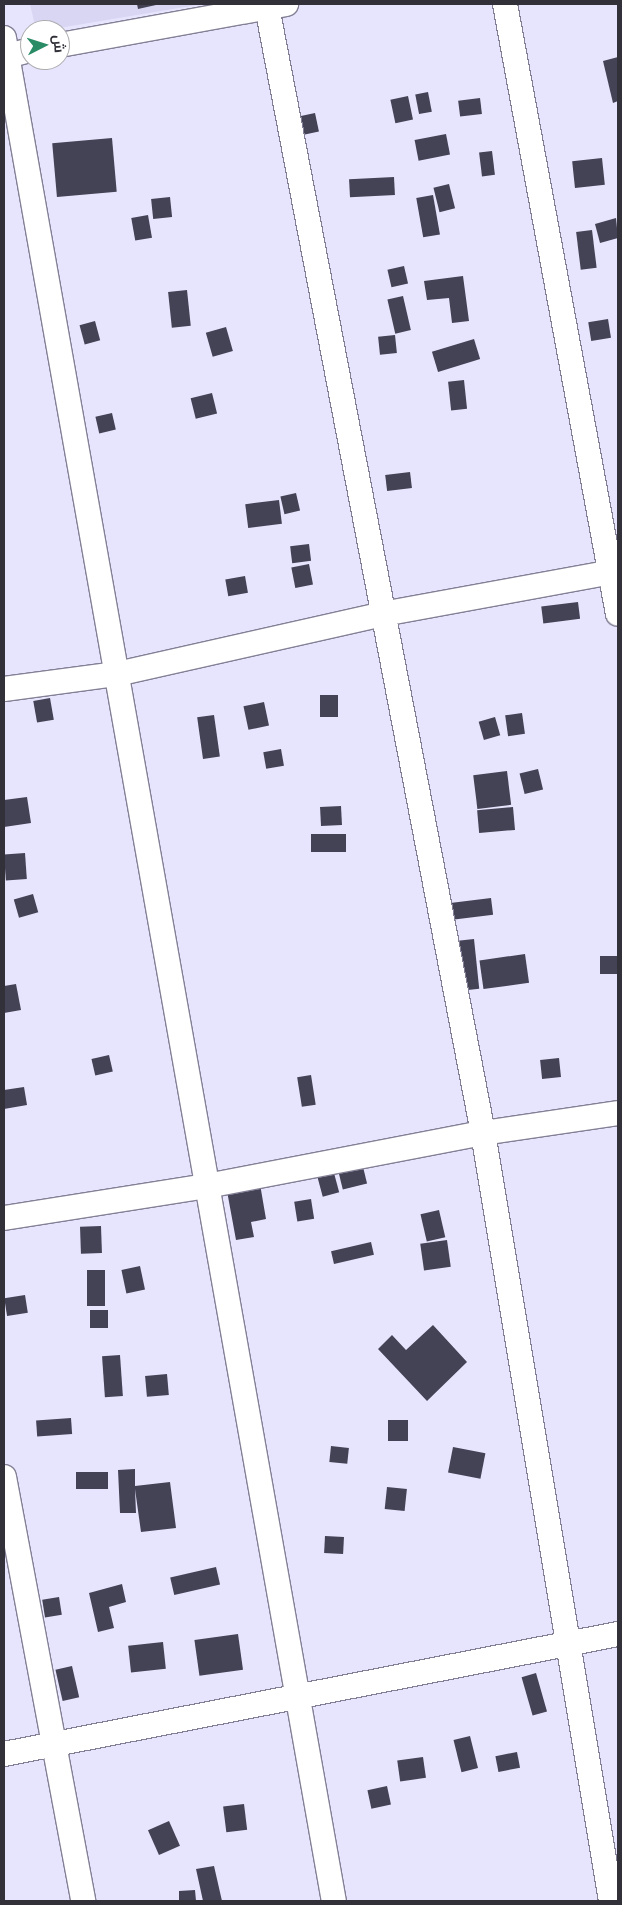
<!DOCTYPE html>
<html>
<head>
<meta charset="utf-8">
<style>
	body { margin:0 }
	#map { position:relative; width:622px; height:1905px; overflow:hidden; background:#e7e5fd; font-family:"Open Sans",Cairo,sans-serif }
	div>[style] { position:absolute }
	.built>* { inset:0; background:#d9d6f4 }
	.building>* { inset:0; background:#444255; transform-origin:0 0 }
	.roads { filter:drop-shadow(1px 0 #838096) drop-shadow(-1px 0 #838096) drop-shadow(0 1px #838096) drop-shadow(0 -1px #838096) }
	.minor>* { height:24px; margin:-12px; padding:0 12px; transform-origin:12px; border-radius:12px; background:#fff }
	span { translate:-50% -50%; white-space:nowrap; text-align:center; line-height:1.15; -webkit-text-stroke:5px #fff; paint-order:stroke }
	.frame { position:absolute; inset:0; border:5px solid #32313a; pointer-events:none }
	.north { position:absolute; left:20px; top:20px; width:50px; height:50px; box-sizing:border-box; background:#fff; border:1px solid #adadb0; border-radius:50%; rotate:85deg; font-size:14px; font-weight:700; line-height:20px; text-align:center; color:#32313a }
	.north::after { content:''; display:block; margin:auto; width:18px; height:22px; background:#2a8c66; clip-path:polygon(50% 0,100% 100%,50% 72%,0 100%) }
</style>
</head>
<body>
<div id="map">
	<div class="built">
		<div style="clip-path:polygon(30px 4px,203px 4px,47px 30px,36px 30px)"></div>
	</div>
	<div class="building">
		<div style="clip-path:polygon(137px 4px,156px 4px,156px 5px,138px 9px)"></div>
		<div style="clip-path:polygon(618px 57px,618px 101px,613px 103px,603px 61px)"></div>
		<div style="left:428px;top:92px;width:20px;height:13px;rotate:79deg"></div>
		<div style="left:408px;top:96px;width:24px;height:18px;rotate:78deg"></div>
		<div style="left:480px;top:98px;width:16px;height:22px;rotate:83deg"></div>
		<div style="left:315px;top:113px;width:19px;height:18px;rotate:78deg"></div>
		<div style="left:446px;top:134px;width:21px;height:32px;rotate:79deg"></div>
		<div style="left:112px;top:138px;width:54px;height:60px;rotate:85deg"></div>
		<div style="left:492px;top:151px;width:24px;height:13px;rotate:83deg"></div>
		<div style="left:602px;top:158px;width:27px;height:30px;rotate:84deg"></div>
		<div style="left:394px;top:177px;width:18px;height:45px;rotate:87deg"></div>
		<div style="left:449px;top:184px;width:25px;height:16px;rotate:76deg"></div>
		<div style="left:433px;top:195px;width:40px;height:17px;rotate:80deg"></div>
		<div style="left:170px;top:197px;width:20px;height:19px;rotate:84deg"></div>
		<div style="left:148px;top:215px;width:23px;height:17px;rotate:80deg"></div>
		<div style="clip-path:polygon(616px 218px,618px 238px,600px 243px,595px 224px)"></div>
		<div style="left:592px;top:230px;width:38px;height:16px;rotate:83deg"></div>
		<div style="left:404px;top:266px;width:18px;height:17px;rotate:77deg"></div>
		<div style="clip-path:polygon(463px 276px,469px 321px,452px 323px,449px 298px,427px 300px,424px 281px)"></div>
		<div style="left:187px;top:290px;width:36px;height:19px;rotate:84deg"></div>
		<div style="left:403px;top:296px;width:35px;height:16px;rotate:77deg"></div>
		<div style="left:608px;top:319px;width:19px;height:20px;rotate:81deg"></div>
		<div style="left:95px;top:321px;width:20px;height:16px;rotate:75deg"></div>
		<div style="left:226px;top:327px;width:25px;height:21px;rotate:74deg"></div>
		<div style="left:395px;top:335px;width:18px;height:17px;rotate:84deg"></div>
		<div style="left:474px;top:339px;width:21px;height:44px;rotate:73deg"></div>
		<div style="left:464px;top:380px;width:29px;height:16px;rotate:84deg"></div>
		<div style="left:212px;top:393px;width:21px;height:22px;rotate:76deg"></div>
		<div style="left:112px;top:413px;width:17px;height:17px;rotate:77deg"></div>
		<div style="left:410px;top:472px;width:16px;height:25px;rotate:83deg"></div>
		<div style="left:296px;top:493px;width:18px;height:16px;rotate:77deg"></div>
		<div style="left:279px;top:500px;width:24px;height:34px;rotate:83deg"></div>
		<div style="left:309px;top:544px;width:17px;height:19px;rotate:83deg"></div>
		<div style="left:309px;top:564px;width:21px;height:18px;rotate:79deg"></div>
		<div style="left:245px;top:576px;width:17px;height:20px;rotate:80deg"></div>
		<div style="left:578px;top:602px;width:17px;height:37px;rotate:83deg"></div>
		<div style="left:320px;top:695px;width:18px;height:22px"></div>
		<div style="left:50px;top:698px;width:22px;height:17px;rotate:80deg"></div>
		<div style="left:264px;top:702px;width:24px;height:21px;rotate:78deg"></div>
		<div style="left:522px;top:713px;width:21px;height:17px;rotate:82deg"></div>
		<div style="left:214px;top:715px;width:42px;height:17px;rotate:82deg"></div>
		<div style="left:495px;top:717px;width:19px;height:17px;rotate:74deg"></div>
		<div style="left:281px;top:749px;width:17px;height:18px;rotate:80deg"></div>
		<div style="left:538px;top:769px;width:21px;height:19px;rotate:76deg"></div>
		<div style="left:507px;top:771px;width:34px;height:34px;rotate:83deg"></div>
		<div style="clip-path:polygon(27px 797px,31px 823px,4px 827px,4px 800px)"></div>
		<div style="left:341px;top:806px;width:19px;height:21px;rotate:87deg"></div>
		<div style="left:513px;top:807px;width:23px;height:36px;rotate:85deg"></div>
		<div style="left:346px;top:834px;width:18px;height:35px;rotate:90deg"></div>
		<div style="left:25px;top:853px;width:26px;height:21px;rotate:86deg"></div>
		<div style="left:33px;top:894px;width:19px;height:20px;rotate:74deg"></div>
		<div style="left:491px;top:898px;width:17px;height:43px;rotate:83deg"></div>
		<div style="left:474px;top:939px;width:50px;height:16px;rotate:84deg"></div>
		<div style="left:525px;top:954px;width:29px;height:46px;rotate:82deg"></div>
		<div style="left:600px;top:956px;width:18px;height:18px"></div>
		<div style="clip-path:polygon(16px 984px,21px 1010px,4px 1013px,4px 986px)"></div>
		<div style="left:109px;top:1055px;width:17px;height:18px;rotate:77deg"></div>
		<div style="left:559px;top:1058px;width:19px;height:19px;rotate:84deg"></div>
		<div style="left:311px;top:1075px;width:30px;height:14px;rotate:81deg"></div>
		<div style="clip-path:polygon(24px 1087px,27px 1105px,4px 1109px,4px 1090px)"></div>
		<div style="left:362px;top:1163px;width:21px;height:25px;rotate:76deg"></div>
		<div style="left:334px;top:1173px;width:20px;height:17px;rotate:75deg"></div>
		<div style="clip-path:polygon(260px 1184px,266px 1219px,251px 1222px,254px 1237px,236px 1240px,227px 1191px)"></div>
		<div style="left:311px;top:1199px;width:20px;height:17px;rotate:81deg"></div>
		<div style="left:439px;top:1210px;width:28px;height:19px;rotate:77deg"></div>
		<div style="left:101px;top:1226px;width:27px;height:21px;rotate:88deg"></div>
		<div style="left:447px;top:1240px;width:27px;height:27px;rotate:82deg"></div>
		<div style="left:371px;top:1242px;width:13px;height:41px;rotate:77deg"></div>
		<div style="left:140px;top:1266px;width:24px;height:19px;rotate:78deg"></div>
		<div style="left:87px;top:1270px;width:18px;height:36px"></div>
		<div style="left:25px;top:1295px;width:18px;height:21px;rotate:81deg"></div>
		<div style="left:90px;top:1310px;width:18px;height:18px"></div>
		<div style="clip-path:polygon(433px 1325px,467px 1362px,427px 1401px,378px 1349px,392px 1335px,406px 1350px)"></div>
		<div style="left:120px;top:1355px;width:41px;height:18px;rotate:86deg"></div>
		<div style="left:167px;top:1374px;width:21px;height:22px;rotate:85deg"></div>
		<div style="left:71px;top:1418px;width:16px;height:35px;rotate:86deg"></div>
		<div style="left:408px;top:1420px;width:21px;height:20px;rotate:90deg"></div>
		<div style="left:331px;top:1446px;width:18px;height:16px;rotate:6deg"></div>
		<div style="left:453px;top:1447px;width:33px;height:26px;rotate:11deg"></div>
		<div style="clip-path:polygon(135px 1469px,135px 1486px,170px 1482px,176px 1528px,141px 1532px,135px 1489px,136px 1513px,120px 1513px,118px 1470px)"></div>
		<div style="left:76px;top:1472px;width:32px;height:17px"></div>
		<div style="left:387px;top:1487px;width:20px;height:22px;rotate:6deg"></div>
		<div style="left:325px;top:1536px;width:19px;height:17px;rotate:3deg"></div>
		<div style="left:216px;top:1567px;width:18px;height:47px;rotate:77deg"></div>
		<div style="clip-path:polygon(122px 1584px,126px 1602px,109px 1607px,114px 1628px,98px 1632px,89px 1593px)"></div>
		<div style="left:59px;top:1597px;width:18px;height:17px;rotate:81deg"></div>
		<div style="left:238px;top:1634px;width:36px;height:44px;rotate:82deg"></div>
		<div style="left:163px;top:1642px;width:27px;height:35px;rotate:84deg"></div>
		<div style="left:72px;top:1666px;width:32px;height:17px;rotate:77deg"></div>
		<div style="left:536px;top:1673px;width:40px;height:15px;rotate:74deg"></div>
		<div style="left:470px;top:1736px;width:33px;height:17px;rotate:76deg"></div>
		<div style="left:517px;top:1752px;width:16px;height:22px;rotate:79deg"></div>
		<div style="left:423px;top:1757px;width:21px;height:26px;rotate:82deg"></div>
		<div style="left:387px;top:1786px;width:19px;height:20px;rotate:78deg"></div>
		<div style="left:244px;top:1804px;width:26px;height:21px;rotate:83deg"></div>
		<div style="left:169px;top:1821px;width:27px;height:23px;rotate:66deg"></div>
		<div style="clip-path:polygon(214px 1866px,222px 1901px,203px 1901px,196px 1869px)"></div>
		<div style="clip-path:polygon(195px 1890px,196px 1901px,179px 1901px,179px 1891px)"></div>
	</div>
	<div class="roads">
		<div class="minor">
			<div style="left:505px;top:4px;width:620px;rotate:79.51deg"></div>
			<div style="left:267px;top:7px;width:1147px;rotate:79.14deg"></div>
			<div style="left:483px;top:1133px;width:779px;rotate:80.54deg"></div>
			<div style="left:4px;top:38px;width:1892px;rotate:79.96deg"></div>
			<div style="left:60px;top:45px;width:230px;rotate:-10.3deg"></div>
			<div style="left:4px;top:57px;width:27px;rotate:-15deg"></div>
			<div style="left:4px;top:689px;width:114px;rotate:-7.6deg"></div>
			<div style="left:117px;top:674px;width:273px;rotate:-12.7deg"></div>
			<div style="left:383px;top:614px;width:239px;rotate:-10.4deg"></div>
			<div style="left:4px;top:1218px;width:206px;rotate:-9deg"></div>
			<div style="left:207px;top:1186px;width:281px;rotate:-10.9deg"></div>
			<div style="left:483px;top:1133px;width:136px;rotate:-8.4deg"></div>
			<div style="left:4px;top:1477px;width:431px;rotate:79.4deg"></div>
			<div style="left:4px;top:1754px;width:626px;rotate:-11.06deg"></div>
		</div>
	</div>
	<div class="frame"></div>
	<div class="north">ش</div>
</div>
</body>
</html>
